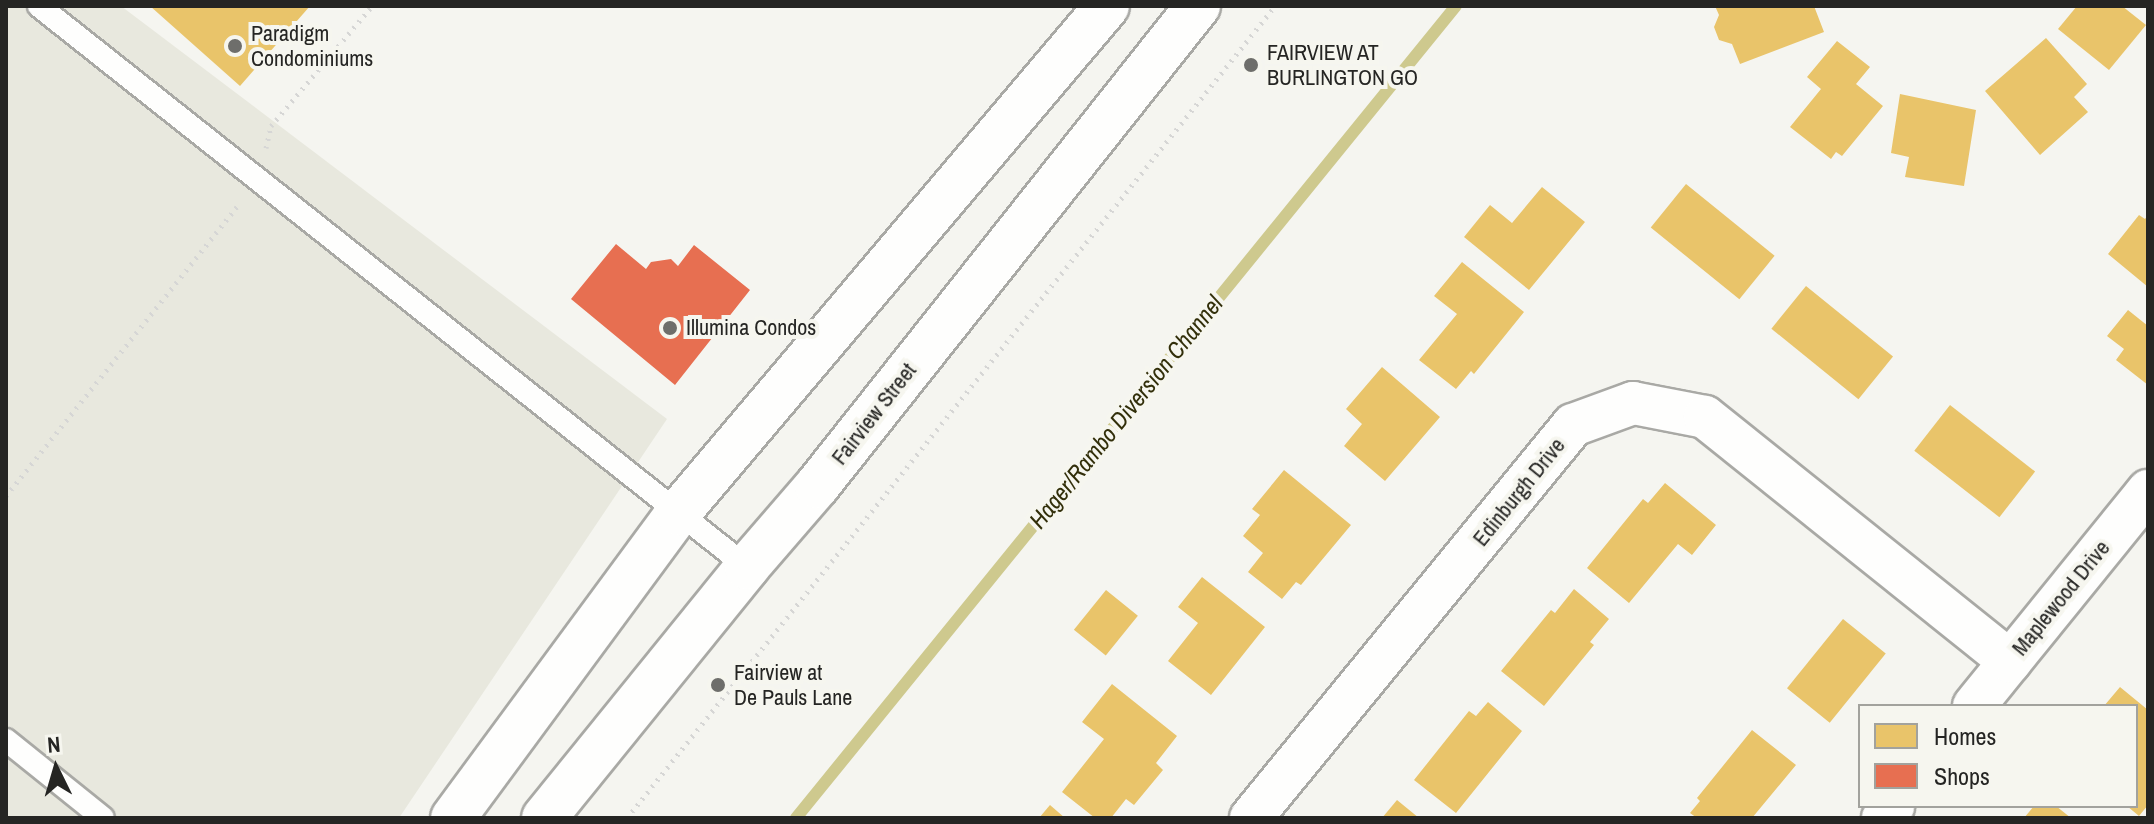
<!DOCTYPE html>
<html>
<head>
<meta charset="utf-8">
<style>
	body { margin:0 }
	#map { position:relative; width:2154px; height:824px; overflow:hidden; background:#f5f5f0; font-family:"Archivo Narrow",sans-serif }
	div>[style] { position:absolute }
	.built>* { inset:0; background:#e8e8de }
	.homes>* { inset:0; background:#e9c46a; transform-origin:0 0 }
	.shops>* { inset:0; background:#e76f51 }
	.stream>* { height:12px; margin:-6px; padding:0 6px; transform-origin:6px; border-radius:6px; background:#cec98e }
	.path>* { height:5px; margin-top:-2.5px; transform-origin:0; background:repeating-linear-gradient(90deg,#d6d6d5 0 2px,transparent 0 8px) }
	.roads { filter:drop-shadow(2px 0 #a9a9a5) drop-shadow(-2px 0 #a9a9a5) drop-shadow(0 2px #a9a9a5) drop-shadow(0 -2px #a9a9a5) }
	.service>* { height:22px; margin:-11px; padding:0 11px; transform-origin:11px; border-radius:11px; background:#fefefd }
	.minor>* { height:42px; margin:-21px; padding:0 21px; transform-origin:21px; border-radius:21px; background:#fefefd }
	.secondary>* { height:44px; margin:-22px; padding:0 22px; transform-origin:22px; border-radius:22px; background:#fefefd }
	.dots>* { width:22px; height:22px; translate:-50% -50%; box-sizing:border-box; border:4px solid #f6f6ef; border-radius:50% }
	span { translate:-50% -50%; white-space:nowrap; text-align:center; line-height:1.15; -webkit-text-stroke:8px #f6f6ef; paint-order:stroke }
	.poi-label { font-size:22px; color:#252523 }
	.left { translate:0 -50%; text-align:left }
	.street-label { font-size:22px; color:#252523 }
	.water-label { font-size:24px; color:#322f0a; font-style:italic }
	.frame { position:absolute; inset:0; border:8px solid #252523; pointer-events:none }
	.legend { position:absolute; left:1858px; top:704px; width:280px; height:104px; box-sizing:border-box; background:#f6f6ef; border:2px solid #a2a29d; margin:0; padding:10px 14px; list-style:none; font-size:24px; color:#252523 }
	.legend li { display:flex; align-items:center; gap:16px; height:40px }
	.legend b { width:40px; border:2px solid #a2a29d }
	.north { position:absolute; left:16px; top:728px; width:80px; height:80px; -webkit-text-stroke:6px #f6f6ef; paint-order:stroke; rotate:355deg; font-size:22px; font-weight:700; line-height:32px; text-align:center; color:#252523 }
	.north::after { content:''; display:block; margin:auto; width:28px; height:36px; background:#252523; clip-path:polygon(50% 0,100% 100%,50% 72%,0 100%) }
</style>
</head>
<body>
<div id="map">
	<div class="built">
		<div style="clip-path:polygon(6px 6px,121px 6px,667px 419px,399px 818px,6px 818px)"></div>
	</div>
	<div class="homes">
		<div style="clip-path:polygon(150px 6px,310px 6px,240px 86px)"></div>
		<div style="clip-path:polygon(1715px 6px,1814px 6px,1824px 32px,1740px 64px,1732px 44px,1719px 40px,1714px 27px,1719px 15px)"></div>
		<div style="clip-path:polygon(2077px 6px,2122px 6px,2146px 25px,2109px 70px,2058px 29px)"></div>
		<div style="clip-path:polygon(2046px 38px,2087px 84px,2074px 97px,2088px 112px,2040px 155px,1985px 91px)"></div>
		<div style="clip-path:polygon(1837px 41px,1870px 67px,1856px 84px,1883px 106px,1842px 156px,1836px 152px,1831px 159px,1790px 127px,1821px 89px,1807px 77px)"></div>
		<div style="clip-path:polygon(1900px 94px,1976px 110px,1964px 186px,1905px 177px,1909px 157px,1891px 153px)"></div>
		<div style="left:1686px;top:184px;width:114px;height:56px;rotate:39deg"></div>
		<div style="clip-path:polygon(1542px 187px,1585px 222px,1529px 290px,1464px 237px,1490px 205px,1512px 223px)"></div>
		<div style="clip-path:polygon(2139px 215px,2145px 219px,2148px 215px,2148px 287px,2108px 254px)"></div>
		<div style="clip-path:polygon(1462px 262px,1524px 312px,1474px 374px,1471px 371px,1456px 389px,1419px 360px,1457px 314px,1434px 296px)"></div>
		<div style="left:1806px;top:286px;width:112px;height:55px;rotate:39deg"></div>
		<div style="clip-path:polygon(2128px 310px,2148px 326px,2148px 385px,2116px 360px,2124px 349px,2107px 336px)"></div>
		<div style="clip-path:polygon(1382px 367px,1440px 417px,1385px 481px,1344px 446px,1362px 424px,1346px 409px)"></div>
		<div style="left:1950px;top:405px;width:108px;height:58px;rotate:38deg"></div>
		<div style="clip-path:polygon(1284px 470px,1351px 525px,1301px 585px,1296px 582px,1282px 599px,1248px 572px,1263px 553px,1243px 536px,1260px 515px,1252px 509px)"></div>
		<div style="clip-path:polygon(1665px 483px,1716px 525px,1692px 555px,1678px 544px,1629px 603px,1587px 568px,1643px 499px,1648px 503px)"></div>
		<div style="clip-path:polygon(1202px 577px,1265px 627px,1211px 695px,1168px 661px,1198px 623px,1178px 607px)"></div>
		<div style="clip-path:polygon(1574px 589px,1609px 619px,1590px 642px,1594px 645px,1544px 706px,1501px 671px,1551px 610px,1555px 613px)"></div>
		<div style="left:1106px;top:590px;width:41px;height:51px;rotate:39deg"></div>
		<div style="left:1843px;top:619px;width:55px;height:89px;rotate:39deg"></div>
		<div style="clip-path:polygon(1112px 684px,1177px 736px,1156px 763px,1163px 770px,1134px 805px,1126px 799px,1111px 818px,1095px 818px,1062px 792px,1104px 739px,1082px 722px)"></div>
		<div style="clip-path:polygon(2120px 687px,2148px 710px,2148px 805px,2139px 816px,2127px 806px,2136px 806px,2136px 706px,2104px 706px)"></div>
		<div style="clip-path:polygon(1488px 702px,1522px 731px,1456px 813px,1414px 780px,1469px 711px,1476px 716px)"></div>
		<div style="clip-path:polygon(1752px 730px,1796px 765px,1752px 818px,1697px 818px,1690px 813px,1700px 801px,1697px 798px)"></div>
		<div style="clip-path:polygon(1397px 800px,1419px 818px,1382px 818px)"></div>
		<div style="clip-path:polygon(1050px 805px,1065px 818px,1039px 818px)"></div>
		<div style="clip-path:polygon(2034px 806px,2056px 806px,2071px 818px,2024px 818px)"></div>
	</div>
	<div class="shops">
		<div style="clip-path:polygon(616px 244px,646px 269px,651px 262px,671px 259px,678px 266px,694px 245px,750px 290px,675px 385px,571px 299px)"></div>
	</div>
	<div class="stream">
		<div style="left:796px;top:818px;width:1046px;rotate:-50.9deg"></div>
	</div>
	<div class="path">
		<div style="left:266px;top:148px;width:23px;rotate:-77deg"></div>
		<div style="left:271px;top:126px;width:157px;rotate:-49.9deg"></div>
		<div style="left:6px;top:496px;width:375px;rotate:-51.4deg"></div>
		<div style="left:627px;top:818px;width:1039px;rotate:-51.41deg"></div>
	</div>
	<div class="roads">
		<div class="service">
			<div style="left:39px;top:6px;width:903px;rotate:38.39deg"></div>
			<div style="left:6px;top:740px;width:124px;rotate:38.8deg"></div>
		</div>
		<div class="minor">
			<div style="left:1974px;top:706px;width:277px;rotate:-51deg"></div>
			<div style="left:1251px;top:818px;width:508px;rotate:-50.67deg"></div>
			<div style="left:1573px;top:425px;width:64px;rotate:-20.1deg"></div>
			<div style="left:1633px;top:403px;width:73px;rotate:11deg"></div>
			<div style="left:1705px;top:417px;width:391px;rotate:38.7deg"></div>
			<div style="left:1883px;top:818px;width:16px;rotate:-50deg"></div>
		</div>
		<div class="secondary">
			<div style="left:453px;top:818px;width:379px;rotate:-53.6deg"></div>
			<div style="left:678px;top:513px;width:664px;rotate:-49.76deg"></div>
			<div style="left:544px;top:818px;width:323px;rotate:-51deg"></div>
			<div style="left:747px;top:567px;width:107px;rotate:-49.2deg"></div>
			<div style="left:817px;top:486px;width:613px;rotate:-51.56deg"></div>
		</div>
	</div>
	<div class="dots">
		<div style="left:235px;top:46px;background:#6e6e6b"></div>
		<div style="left:1251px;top:65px;background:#6e6e6b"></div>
		<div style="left:670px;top:328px;background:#6e6e6b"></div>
		<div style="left:718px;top:685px;background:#6e6e6b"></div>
	</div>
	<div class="poi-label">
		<span class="left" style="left:251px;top:46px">Paradigm<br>Condominiums</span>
		<span class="left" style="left:1267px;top:65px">FAIRVIEW AT<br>BURLINGTON GO</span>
		<span class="left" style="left:686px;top:328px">Illumina Condos</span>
		<span class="left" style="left:734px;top:685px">Fairview at<br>De Pauls Lane</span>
	</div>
	<div class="street-label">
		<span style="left:874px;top:414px;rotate:-52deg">Fairview Street</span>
		<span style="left:1519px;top:492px;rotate:-51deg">Edinburgh Drive</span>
		<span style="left:2061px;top:598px;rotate:-51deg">Maplewood Drive</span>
	</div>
	<div class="water-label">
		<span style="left:1126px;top:412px;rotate:-51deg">Hager/Rambo Diversion Channel</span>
	</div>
	<div class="frame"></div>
	<ul class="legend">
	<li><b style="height:22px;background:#e9c46a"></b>Homes</li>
	<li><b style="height:22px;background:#e76f51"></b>Shops</li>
	</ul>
	<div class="north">N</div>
</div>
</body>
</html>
